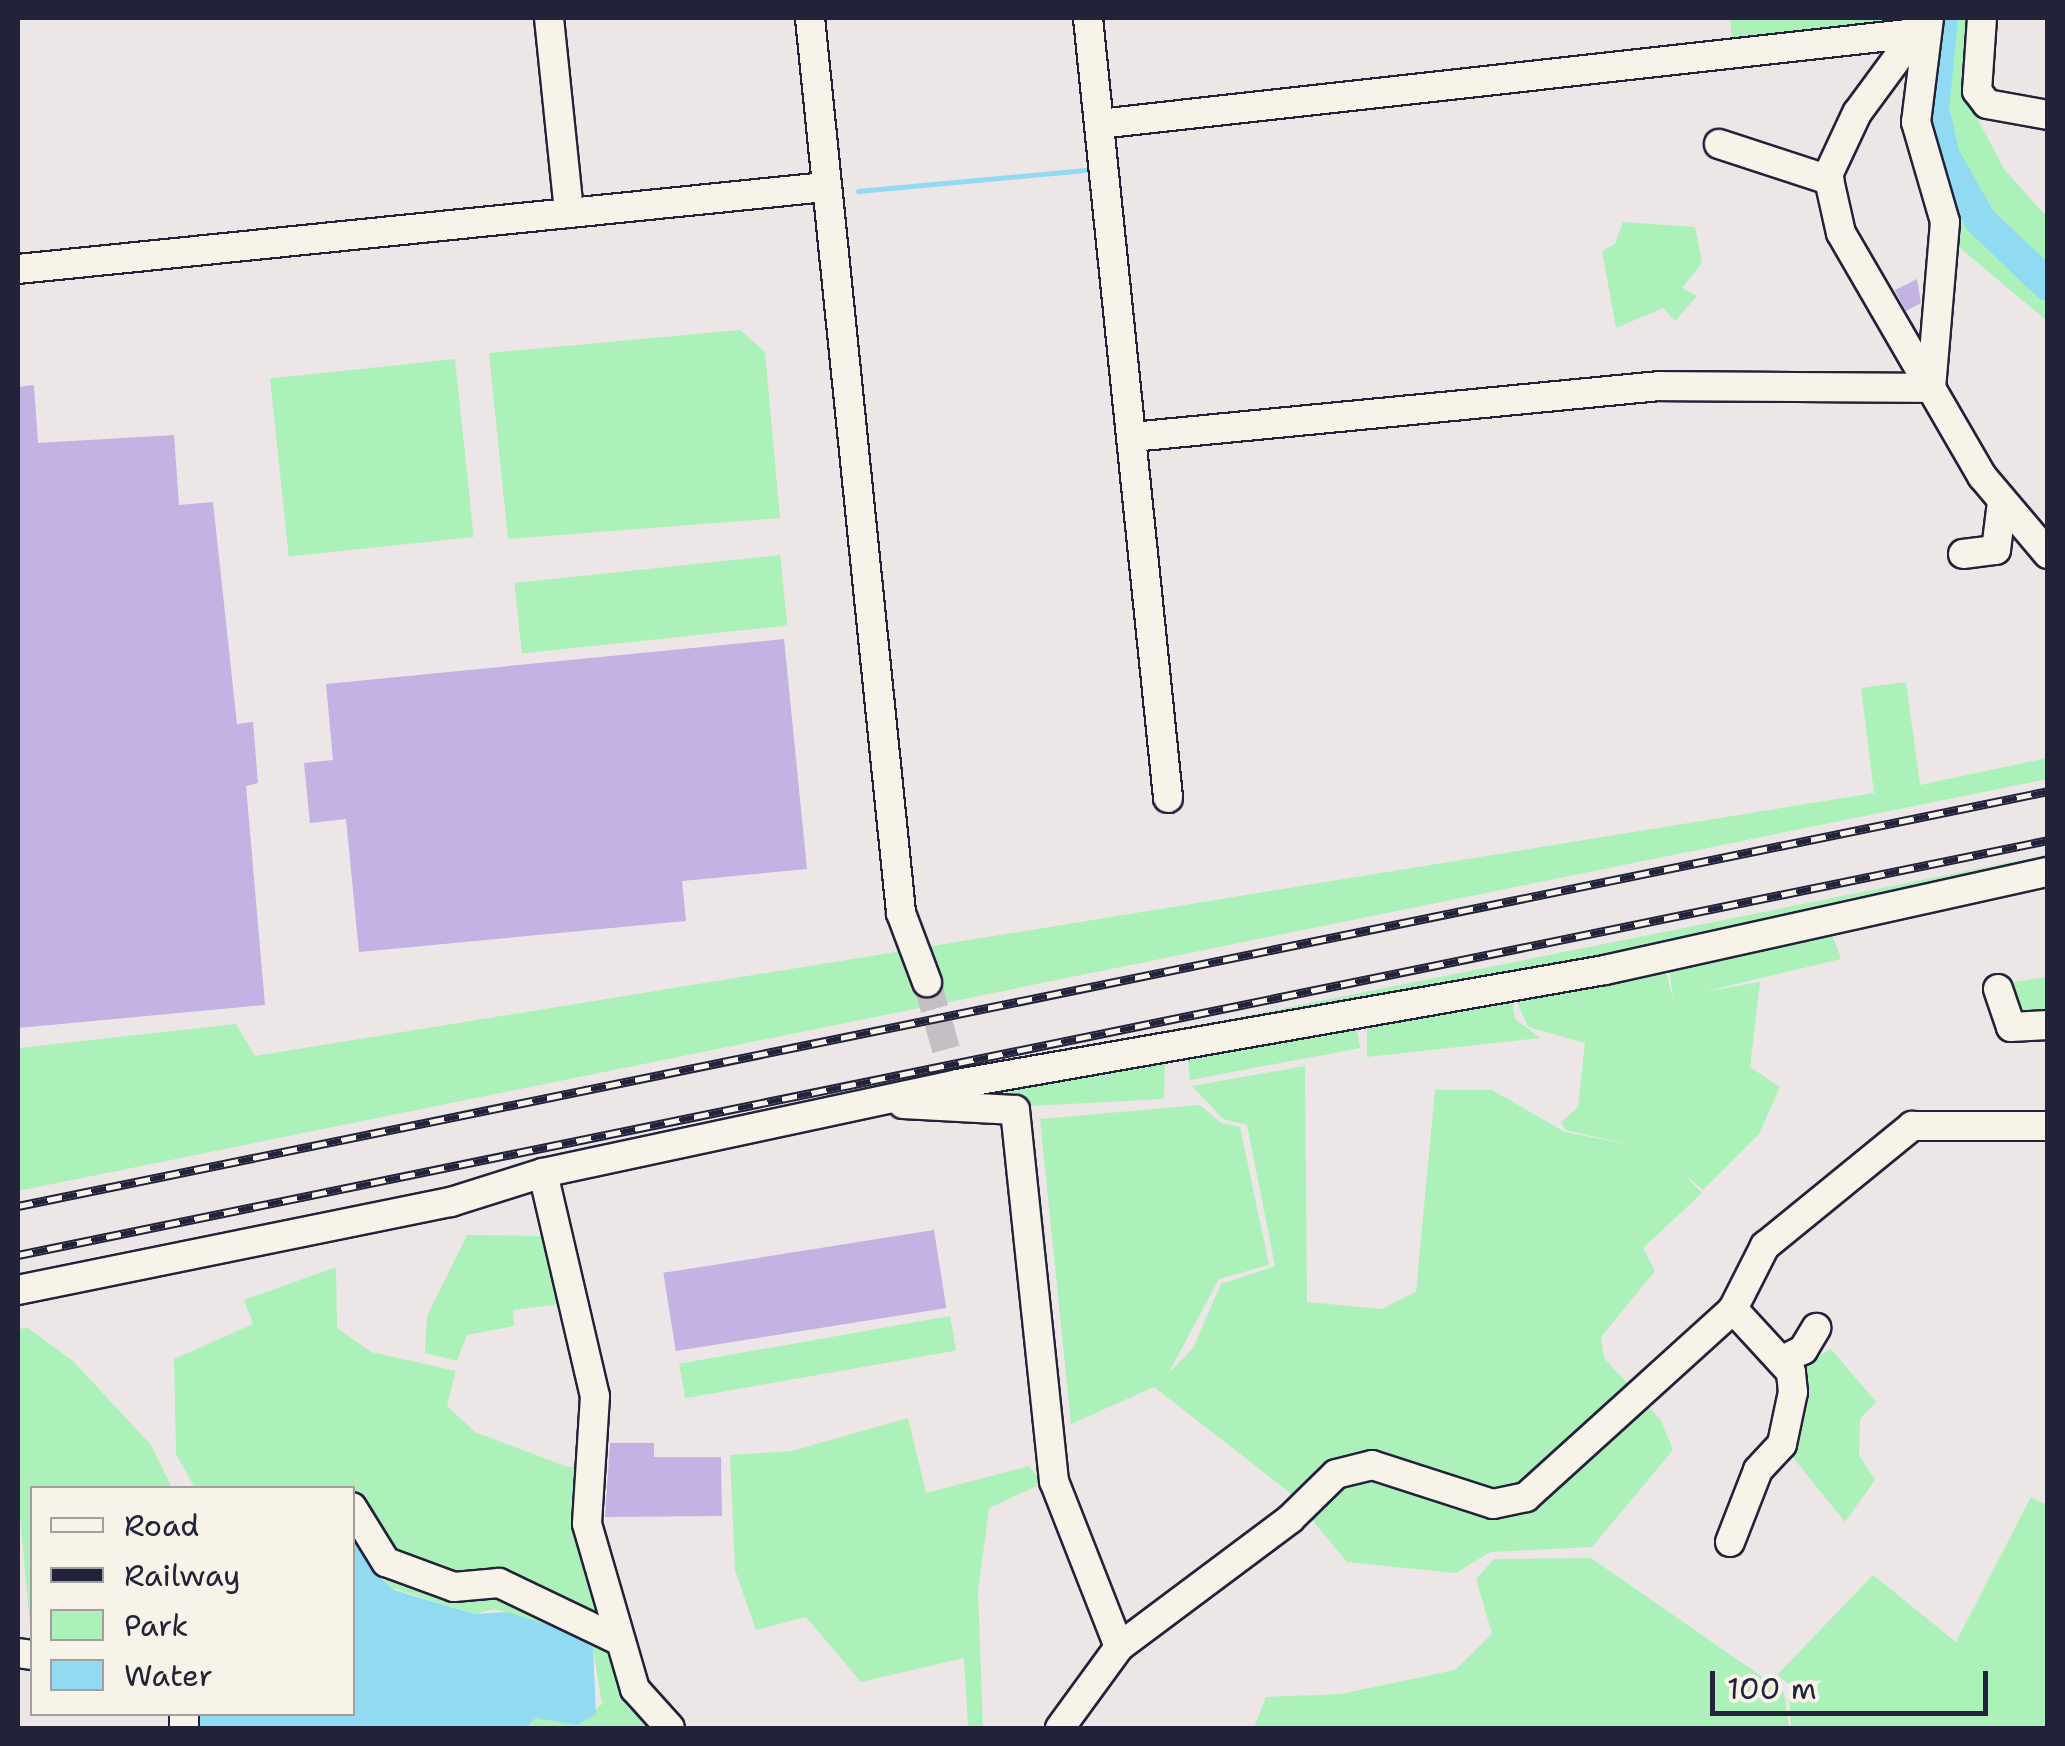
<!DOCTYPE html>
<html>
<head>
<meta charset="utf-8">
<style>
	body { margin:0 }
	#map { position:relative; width:2065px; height:1746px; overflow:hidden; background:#ede6e7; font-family:"Shantell Sans",sans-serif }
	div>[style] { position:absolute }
	.green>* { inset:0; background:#acf0ba; transform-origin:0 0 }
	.water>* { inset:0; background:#91dbf2 }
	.stream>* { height:5px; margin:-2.5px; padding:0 2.5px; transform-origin:2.5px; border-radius:2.5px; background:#91dbf2 }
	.river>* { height:32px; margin:-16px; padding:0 16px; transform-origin:16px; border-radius:16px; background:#91dbf2 }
	.building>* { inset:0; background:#c3b2e3; transform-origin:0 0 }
	.minor-tunnel>* { height:28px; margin-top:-14px; transform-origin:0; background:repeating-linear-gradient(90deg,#c4bfc5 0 28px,transparent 0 42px) }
	.roads { filter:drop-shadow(2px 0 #22223b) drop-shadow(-2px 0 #22223b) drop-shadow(0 2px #22223b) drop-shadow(0 -2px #22223b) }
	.minor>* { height:28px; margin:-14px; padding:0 14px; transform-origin:14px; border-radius:14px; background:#f7f3e8 }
	.rail>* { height:9px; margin-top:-4.5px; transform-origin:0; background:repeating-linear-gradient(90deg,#f7f3e8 0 15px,#22223b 0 30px); box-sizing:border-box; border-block:2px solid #22223b }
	span { translate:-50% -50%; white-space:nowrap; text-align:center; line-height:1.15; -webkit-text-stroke:8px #f7f3e8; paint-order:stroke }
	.frame { position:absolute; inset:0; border:20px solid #22223b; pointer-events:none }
	.legend { position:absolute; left:30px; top:1486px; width:325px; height:230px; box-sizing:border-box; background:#f7f3e8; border:2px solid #a29fa3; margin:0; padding:12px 18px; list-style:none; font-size:30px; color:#22223b }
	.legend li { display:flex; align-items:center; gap:20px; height:50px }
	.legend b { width:50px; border:2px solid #a29fa3 }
	.scale { position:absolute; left:1710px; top:1671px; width:278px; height:45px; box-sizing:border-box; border:5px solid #22223b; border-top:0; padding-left:12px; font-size:30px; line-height:35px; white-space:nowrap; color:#22223b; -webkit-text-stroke:8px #f7f3e8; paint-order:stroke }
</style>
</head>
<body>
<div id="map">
	<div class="green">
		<div style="clip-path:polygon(1730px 18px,1908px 18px,1904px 27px,1733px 47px)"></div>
		<div style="clip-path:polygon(1935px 18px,1968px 18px,1965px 95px,2004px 169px,2047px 217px,2047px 321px,1954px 243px,1964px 215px,1923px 132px)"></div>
		<div style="clip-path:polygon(1623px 222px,1695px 227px,1702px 263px,1682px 288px,1697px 296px,1675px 321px,1663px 308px,1616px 328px,1602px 251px,1615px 244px)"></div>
		<div style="clip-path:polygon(740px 330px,765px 352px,780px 518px,508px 539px,489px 353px)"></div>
		<div style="left:455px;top:359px;width:179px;height:186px;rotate:84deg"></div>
		<div style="left:780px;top:555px;width:71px;height:267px;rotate:84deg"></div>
		<div style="clip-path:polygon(1906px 682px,1920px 785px,2047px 758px,2047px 779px,18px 1191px,18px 1048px,236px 1024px,255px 1056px,1874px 793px,1861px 688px)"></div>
		<div style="clip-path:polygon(2047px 855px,2047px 876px,1701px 947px,962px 1073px)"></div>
		<div style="clip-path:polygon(1831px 932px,1841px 959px,1703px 992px,1760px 982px,1750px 1067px,1780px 1087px,1759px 1134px,1703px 1190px,1683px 1173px,1702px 1193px,1643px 1248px,1655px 1271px,1601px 1337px,1604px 1358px,1661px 1420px,1673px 1450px,1592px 1547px,1490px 1552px,1456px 1573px,1347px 1562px,1289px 1492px,1154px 1387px,1071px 1424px,1040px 1119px,1200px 1105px,1221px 1123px,1240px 1127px,1269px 1265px,1219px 1279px,1168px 1374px,1193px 1348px,1221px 1284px,1275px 1266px,1247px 1125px,1223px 1119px,1192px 1086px,1305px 1066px,1307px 1302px,1381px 1309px,1416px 1292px,1435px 1090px,1492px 1090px,1565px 1132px,1642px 1147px,1565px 1130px,1561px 1122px,1578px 1107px,1585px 1043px,1528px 1027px,1514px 995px,1665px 968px,1673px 999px,1669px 965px)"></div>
		<div style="clip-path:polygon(2045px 977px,2047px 1019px,2014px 1022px,2003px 984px)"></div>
		<div style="clip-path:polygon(1511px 995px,1515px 1019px,1540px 1038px,1367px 1057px,1367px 1022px)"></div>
		<div style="clip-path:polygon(1356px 1024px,1360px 1048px,1190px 1080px,1188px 1060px)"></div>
		<div style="clip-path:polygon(1165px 1059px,1164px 1099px,1030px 1106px,976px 1099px,972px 1089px)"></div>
		<div style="clip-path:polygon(467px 1235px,544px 1236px,561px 1304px,513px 1310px,514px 1326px,467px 1335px,457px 1361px,425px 1353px,427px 1316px)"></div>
		<div style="clip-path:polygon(336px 1267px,337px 1328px,371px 1352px,456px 1371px,447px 1406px,475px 1432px,568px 1467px,585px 1466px,601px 1595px,670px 1728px,527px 1728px,536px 1718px,577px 1725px,602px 1704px,593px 1648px,573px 1633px,495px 1609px,474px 1614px,389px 1587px,353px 1519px,352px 1488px,195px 1488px,176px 1454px,174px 1359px,253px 1324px,244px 1300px)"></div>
		<div style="left:950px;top:1316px;width:35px;height:275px;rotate:80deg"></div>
		<div style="clip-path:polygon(28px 1328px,73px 1361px,151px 1445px,172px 1488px,32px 1488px,32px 1647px,18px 1494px,18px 1329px)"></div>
		<div style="clip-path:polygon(1831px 1349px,1876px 1402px,1860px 1419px,1859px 1455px,1875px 1480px,1845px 1522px,1782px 1444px,1791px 1372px)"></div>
		<div style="clip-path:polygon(908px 1418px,926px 1493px,1029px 1466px,1043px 1483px,989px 1508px,978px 1592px,983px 1728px,968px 1728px,964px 1658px,861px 1682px,806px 1617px,756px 1630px,735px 1570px,730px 1455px,792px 1451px)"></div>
		<div style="clip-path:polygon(2031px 1497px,2047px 1505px,2047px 1728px,1791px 1728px,1789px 1684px,1777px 1675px,1873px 1575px,1956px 1642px)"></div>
		<div style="clip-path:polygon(1591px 1558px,1784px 1692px,1789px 1728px,1254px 1728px,1266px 1697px,1341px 1694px,1455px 1670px,1492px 1634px,1476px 1579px,1494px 1559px)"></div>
	</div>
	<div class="water">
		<div style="clip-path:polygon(353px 1521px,361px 1527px,369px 1567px,394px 1590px,474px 1614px,507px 1612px,573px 1633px,593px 1648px,596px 1714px,577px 1725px,536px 1718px,526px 1728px,191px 1728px,186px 1714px,352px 1714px)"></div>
	</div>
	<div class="stream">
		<div style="left:858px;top:191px;width:239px;rotate:-5.3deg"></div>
	</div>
	<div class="river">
		<div style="left:1942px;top:18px;width:91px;rotate:95.6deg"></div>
		<div style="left:1933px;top:109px;width:48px;rotate:76.8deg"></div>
		<div style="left:1944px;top:156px;width:73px;rotate:60.6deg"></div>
		<div style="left:1980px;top:220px;width:94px;rotate:43.7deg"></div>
	</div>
	<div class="building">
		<div style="clip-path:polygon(1917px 279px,1921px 303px,1906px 311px,1895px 290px)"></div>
		<div style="clip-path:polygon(34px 385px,38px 443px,174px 435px,179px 505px,213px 502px,237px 724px,253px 722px,258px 783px,246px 786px,265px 1005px,18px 1028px,18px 387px)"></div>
		<div style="clip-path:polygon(784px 639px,807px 869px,682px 881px,686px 921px,359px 952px,346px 819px,310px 823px,304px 763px,333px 760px,326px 684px)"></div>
		<div style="left:934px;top:1230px;width:79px;height:274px;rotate:81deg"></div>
		<div style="clip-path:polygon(610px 1443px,654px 1443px,654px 1457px,721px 1457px,722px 1516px,605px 1517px)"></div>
	</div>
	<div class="minor-tunnel">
		<div style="left:927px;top:982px;width:129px;rotate:74.2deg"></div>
	</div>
	<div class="roads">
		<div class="minor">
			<div style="left:549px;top:18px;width:196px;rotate:84.1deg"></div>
			<div style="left:810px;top:18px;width:900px;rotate:84.19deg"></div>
			<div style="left:901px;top:913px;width:74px;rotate:69.4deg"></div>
			<div style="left:1088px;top:18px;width:784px;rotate:84.14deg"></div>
			<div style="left:1929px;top:18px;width:105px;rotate:97.1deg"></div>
			<div style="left:1916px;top:122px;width:104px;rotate:73.8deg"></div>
			<div style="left:1945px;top:222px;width:167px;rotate:94.8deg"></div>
			<div style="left:1931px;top:388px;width:102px;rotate:59.9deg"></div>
			<div style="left:1982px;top:476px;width:102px;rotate:49.8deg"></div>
			<div style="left:1982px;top:18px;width:73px;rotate:93.9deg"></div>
			<div style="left:1977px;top:91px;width:16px;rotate:52deg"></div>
			<div style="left:1987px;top:104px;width:62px;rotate:10.2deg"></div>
			<div style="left:1916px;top:33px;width:99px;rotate:126.4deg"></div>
			<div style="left:1857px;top:113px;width:68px;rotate:115.1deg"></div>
			<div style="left:1828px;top:175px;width:59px;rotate:77.4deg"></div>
			<div style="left:1841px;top:233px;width:179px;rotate:59.9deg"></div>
			<div style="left:1099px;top:124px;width:832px;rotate:-6.35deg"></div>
			<div style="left:1719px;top:144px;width:116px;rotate:18.1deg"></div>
			<div style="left:18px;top:269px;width:811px;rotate:-5.8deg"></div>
			<div style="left:1132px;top:437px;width:530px;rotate:-5.52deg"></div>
			<div style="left:1660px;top:386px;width:271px;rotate:0.4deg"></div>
			<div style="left:1963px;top:554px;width:33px;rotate:-7deg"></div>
			<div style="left:1996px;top:550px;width:48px;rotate:-82.9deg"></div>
			<div style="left:1998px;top:989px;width:40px;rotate:71.1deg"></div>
			<div style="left:2011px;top:1027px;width:37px;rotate:-3deg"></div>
			<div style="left:903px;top:1104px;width:112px;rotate:3.1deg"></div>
			<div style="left:1015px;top:1110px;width:373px;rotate:84deg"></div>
			<div style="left:1054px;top:1481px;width:178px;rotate:68.6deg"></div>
			<div style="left:543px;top:1173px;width:229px;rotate:76.9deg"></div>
			<div style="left:595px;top:1396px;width:128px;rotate:93.6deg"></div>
			<div style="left:587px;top:1524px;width:172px;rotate:73.8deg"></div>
			<div style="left:635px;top:1689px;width:52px;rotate:48.1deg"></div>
			<div style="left:18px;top:1290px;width:442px;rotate:-11.5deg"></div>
			<div style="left:451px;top:1202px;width:96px;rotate:-17.5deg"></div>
			<div style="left:543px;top:1173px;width:423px;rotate:-12.1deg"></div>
			<div style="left:957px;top:1084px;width:658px;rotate:-9.98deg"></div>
			<div style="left:1605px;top:970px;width:454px;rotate:-12.5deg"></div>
			<div style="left:1781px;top:1361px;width:25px;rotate:-27deg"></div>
			<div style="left:1803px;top:1350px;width:26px;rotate:-59deg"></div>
			<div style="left:352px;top:1507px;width:65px;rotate:58.3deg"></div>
			<div style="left:386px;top:1562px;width:72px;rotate:20.2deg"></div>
			<div style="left:454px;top:1587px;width:45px;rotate:-5.1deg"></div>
			<div style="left:499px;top:1583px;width:134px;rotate:25.6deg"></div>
			<div style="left:1730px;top:1542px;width:77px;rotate:-68.7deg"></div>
			<div style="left:1758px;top:1470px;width:35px;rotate:-47deg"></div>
			<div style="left:1782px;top:1444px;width:53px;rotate:-78.1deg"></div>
			<div style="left:1793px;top:1392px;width:20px;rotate:-96deg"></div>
			<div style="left:1791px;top:1372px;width:86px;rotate:-132.6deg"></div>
			<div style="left:18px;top:1653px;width:14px;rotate:8deg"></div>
			<div style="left:184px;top:1728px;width:14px;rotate:-90deg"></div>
			<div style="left:1060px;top:1728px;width:100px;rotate:-53.9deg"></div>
			<div style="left:1119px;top:1647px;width:214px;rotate:-36.8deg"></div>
			<div style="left:1290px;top:1519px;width:64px;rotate:-44.4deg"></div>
			<div style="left:1336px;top:1474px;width:37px;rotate:-14deg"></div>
			<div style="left:1372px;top:1465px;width:127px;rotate:17.9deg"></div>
			<div style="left:1493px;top:1504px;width:34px;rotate:-12deg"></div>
			<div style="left:1526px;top:1497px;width:280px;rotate:-42.2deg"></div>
			<div style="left:1733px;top:1309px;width:71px;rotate:-63.1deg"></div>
			<div style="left:1765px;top:1246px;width:190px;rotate:-39.2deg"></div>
			<div style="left:1912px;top:1126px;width:136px"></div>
		</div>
	</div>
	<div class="rail">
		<div style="left:18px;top:1206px;width:2072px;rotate:-11.55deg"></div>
		<div style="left:18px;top:1255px;width:2072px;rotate:-11.55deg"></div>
	</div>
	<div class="frame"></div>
	<ul class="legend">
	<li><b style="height:12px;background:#f7f3e8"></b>Road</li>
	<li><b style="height:12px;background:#22223b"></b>Railway</li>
	<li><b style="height:28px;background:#acf0ba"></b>Park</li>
	<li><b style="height:28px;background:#91dbf2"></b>Water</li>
	</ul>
	<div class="scale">100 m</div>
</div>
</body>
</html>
